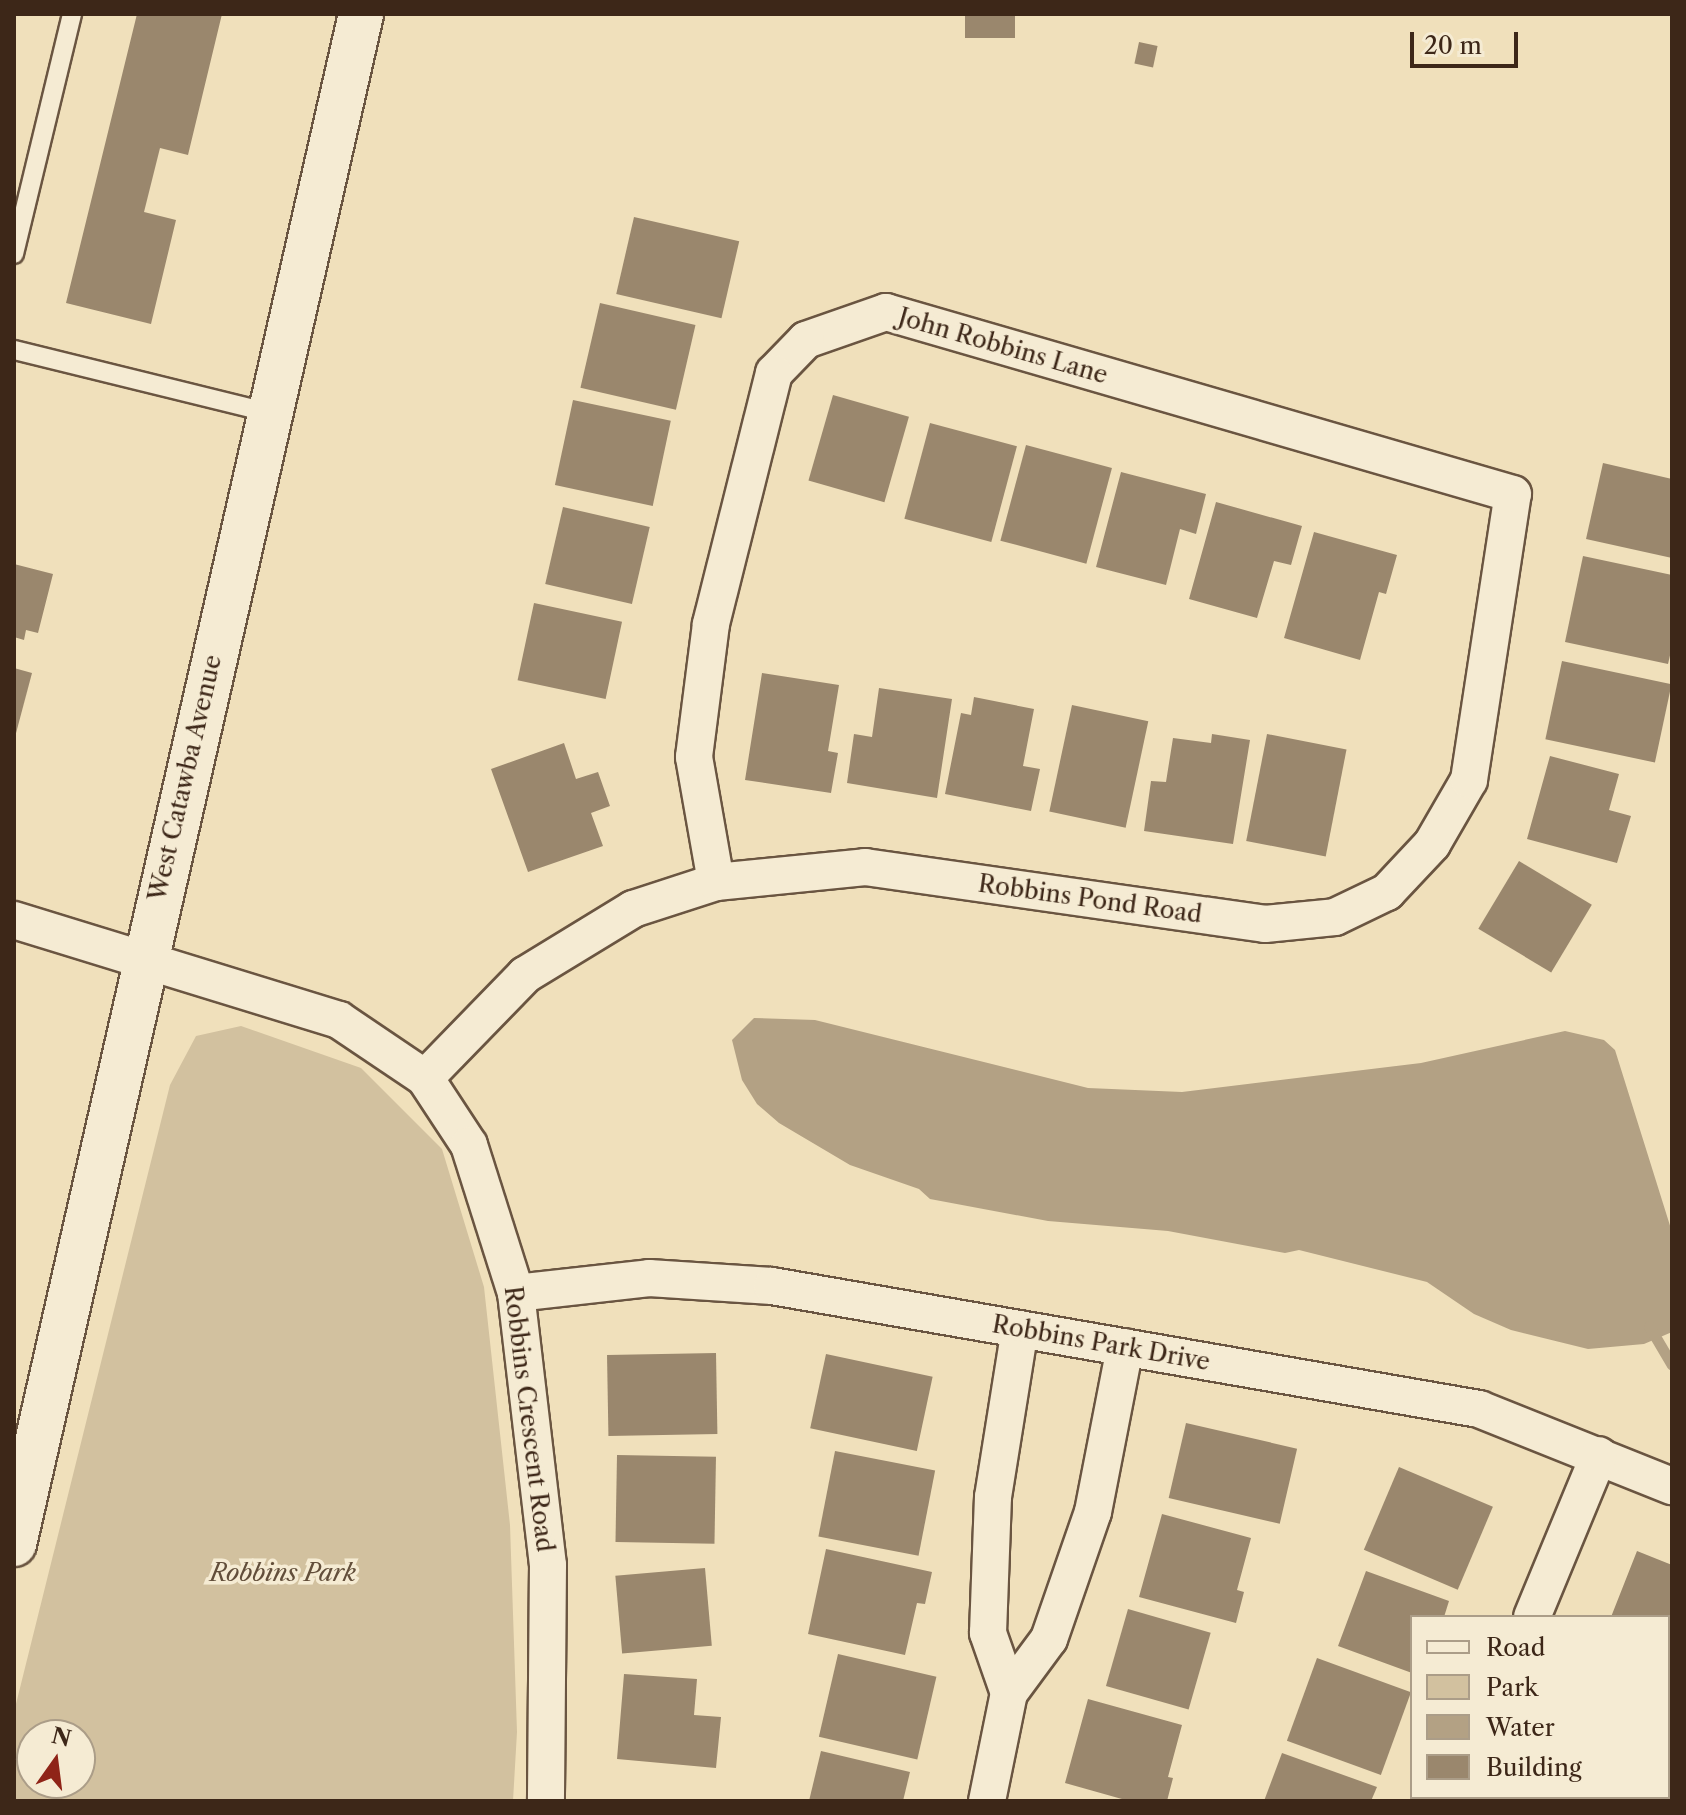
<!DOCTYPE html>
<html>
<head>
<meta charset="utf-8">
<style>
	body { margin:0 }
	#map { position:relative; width:1686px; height:1815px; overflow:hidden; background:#f0e0bb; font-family:"Libre Caslon Text",serif }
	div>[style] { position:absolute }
	.green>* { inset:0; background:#d2c19f }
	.water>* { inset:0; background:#b3a184 }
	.stream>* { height:11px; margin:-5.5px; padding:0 5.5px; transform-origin:5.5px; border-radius:5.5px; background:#b3a184 }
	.building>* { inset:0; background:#9a876d; transform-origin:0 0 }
	.roads { filter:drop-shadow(2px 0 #6a5541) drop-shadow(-2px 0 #6a5541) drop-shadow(0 2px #6a5541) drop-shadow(0 -2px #6a5541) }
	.lane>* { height:18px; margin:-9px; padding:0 9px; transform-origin:9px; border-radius:9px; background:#f5ebd3 }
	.street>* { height:36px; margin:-18px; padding:0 18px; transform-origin:18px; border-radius:18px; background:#f5ebd3 }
	.secondary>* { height:44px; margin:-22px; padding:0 22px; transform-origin:22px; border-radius:22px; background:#f5ebd3 }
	span { translate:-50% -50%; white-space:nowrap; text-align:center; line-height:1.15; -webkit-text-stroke:7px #f5ebd3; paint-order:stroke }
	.street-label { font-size:24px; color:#3d2718 }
	.park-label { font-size:24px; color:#624e3a; font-style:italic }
	.frame { position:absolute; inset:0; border:16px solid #3d2718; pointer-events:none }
	.legend { position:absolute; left:1410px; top:1615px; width:260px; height:184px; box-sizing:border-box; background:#f5ebd3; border:2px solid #ab9d88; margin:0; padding:10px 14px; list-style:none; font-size:24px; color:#3d2718 }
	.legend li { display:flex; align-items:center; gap:16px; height:40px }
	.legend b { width:40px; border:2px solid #ab9d88 }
	.north { position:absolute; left:16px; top:1719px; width:80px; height:80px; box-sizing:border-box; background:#f5ebd3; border:2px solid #ab9d88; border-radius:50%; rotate:14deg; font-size:22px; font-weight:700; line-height:32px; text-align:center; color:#3d2718 }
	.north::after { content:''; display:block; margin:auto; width:28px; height:36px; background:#8f2418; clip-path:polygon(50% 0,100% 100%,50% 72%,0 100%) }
	.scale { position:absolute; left:1410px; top:32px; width:108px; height:36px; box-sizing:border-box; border:4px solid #3d2718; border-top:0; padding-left:10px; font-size:24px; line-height:28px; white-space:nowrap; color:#3d2718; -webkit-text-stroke:6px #f5ebd3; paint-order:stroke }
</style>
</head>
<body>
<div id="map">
	<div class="green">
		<div style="clip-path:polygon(evenodd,241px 1026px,361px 1068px,442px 1149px,484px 1287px,510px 1525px,517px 1732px,513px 1801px,14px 1801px,14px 1712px,170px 1085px,196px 1036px,241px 1026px,32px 1735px,80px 1735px,80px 1783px,32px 1783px,32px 1735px)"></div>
	</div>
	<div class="water">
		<div style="clip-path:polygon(754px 1018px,815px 1020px,1088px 1088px,1182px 1092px,1421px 1063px,1565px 1031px,1604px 1040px,1615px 1050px,1672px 1232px,1672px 1332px,1644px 1344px,1588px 1349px,1511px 1330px,1474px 1314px,1427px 1282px,1299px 1250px,1285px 1253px,1168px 1231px,1048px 1221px,930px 1199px,919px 1189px,850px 1165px,779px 1123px,757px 1104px,742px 1080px,732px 1040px)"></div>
	</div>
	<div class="stream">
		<div style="left:1649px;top:1326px;width:45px;rotate:59.5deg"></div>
	</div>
	<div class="building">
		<div style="clip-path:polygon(137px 14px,222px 14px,188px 155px,160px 148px,144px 212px,176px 220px,151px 324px,66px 303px)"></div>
		<div style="left:965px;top:14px;width:50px;height:24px"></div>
		<div style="left:1139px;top:42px;width:19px;height:22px;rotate:12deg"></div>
		<div style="left:634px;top:217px;width:108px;height:79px;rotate:13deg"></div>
		<div style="left:600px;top:303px;width:98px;height:87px;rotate:13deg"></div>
		<div style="left:833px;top:395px;width:79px;height:89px;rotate:16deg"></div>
		<div style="left:573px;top:400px;width:100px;height:87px;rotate:12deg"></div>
		<div style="left:930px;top:423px;width:90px;height:99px;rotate:15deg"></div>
		<div style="left:1026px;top:445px;width:89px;height:99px;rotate:15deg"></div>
		<div style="clip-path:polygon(1603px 463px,1672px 479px,1672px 558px,1586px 539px)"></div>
		<div style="clip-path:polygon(1121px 472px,1206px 494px,1196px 534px,1180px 529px,1166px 585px,1096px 567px)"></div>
		<div style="clip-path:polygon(1216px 502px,1302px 526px,1291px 565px,1274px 561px,1257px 618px,1189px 599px)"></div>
		<div style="left:563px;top:507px;width:89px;height:79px;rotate:13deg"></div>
		<div style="clip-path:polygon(1314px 532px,1397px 555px,1386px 594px,1379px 592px,1360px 660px,1284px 638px)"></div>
		<div style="clip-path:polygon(1583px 556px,1672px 575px,1672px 647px,1668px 664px,1565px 642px)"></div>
		<div style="clip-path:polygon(14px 564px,53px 574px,38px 633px,26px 630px,24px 640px,14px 637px)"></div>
		<div style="left:534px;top:603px;width:90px;height:79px;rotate:12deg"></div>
		<div style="left:1562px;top:661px;width:112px;height:80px;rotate:12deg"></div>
		<div style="clip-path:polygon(14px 668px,32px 673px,15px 737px,14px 737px)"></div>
		<div style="clip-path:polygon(762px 673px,839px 685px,828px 751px,838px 753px,831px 793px,745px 780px)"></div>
		<div style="clip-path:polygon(879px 688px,952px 699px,937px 798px,847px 783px,854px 734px,872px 737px)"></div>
		<div style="clip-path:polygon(974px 697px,1034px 709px,1023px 766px,1040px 769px,1031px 811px,945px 794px,961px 713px,971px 715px)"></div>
		<div style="left:1072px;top:705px;width:78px;height:109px;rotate:12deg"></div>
		<div style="clip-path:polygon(1212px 734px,1250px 740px,1233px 844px,1144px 831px,1151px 781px,1166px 782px,1173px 738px,1211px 743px)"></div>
		<div style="left:1267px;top:734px;width:81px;height:109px;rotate:11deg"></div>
		<div style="clip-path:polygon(564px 743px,576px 779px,598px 772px,610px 806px,591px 813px,603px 846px,528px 872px,491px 769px)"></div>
		<div style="clip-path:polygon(1550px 756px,1619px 774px,1609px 810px,1631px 816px,1617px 863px,1527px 839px)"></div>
		<div style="left:1519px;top:861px;width:85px;height:79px;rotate:31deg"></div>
		<div style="left:716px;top:1353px;width:81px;height:109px;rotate:89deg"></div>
		<div style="left:826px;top:1354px;width:109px;height:76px;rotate:12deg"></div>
		<div style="left:1186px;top:1423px;width:114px;height:77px;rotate:13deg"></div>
		<div style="left:835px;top:1451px;width:102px;height:87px;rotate:11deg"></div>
		<div style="left:617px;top:1455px;width:99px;height:87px;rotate:1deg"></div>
		<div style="left:1399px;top:1467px;width:102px;height:90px;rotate:23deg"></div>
		<div style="clip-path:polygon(1162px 1514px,1251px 1538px,1237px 1590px,1244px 1592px,1236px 1623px,1139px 1597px)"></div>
		<div style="clip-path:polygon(826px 1549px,932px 1572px,925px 1604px,917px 1603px,905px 1655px,808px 1634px)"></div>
		<div style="clip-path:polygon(1637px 1551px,1672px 1565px,1672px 1648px,1668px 1646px,1668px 1617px,1611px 1617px)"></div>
		<div style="left:705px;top:1568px;width:78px;height:90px;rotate:85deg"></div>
		<div style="clip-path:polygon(1366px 1571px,1449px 1601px,1444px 1617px,1412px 1617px,1412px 1673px,1338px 1646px)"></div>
		<div style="left:1128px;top:1609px;width:86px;height:80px;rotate:16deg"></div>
		<div style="left:838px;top:1654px;width:101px;height:85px;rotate:13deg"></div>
		<div style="left:1317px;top:1658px;width:100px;height:88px;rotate:20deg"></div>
		<div style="left:1668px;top:1660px;width:4px;height:86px;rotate:27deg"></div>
		<div style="clip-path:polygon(624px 1674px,697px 1679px,694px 1715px,721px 1717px,716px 1768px,617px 1759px)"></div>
		<div style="clip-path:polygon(1088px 1699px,1182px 1725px,1168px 1777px,1173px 1778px,1167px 1801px,1129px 1801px,1065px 1783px)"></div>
		<div style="clip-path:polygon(821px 1751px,910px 1772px,903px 1801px,809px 1801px)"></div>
		<div style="clip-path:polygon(1282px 1753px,1377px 1787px,1371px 1801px,1264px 1801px)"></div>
		<div style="left:1537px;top:1797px;width:109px;height:4px"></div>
	</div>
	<div class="roads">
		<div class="lane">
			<div style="left:14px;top:254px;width:247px;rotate:-76.4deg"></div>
			<div style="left:14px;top:350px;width:264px;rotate:13.8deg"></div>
		</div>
		<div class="street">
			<div style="left:14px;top:920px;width:340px;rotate:17.1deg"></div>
			<div style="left:339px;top:1020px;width:104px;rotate:34deg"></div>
			<div style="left:425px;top:1078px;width:80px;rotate:56.7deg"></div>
			<div style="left:469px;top:1145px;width:155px;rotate:72.4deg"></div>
			<div style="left:516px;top:1293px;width:274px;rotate:83.3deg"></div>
			<div style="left:548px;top:1565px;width:236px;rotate:90.5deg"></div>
			<div style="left:425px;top:1078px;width:144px;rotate:-45.8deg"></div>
			<div style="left:525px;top:975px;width:127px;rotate:-31.4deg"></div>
			<div style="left:633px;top:909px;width:87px;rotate:-18deg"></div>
			<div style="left:716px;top:882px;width:150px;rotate:-5.7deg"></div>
			<div style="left:865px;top:867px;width:404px;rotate:8.1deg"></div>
			<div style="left:1265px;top:924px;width:70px;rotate:-5.7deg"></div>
			<div style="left:1335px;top:917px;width:58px;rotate:-25.7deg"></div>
			<div style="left:1387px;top:892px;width:66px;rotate:-46.8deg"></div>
			<div style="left:1432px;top:844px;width:74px;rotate:-60deg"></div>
			<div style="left:1469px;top:780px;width:289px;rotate:-81.3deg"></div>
			<div style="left:1513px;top:494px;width:653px;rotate:-163.81deg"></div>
			<div style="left:886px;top:312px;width:85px;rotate:160.7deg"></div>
			<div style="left:806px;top:340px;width:46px;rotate:134.1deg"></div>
			<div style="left:774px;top:373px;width:259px;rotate:104.1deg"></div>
			<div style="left:711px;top:624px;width:134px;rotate:97.3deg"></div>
			<div style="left:694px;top:757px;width:127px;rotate:80deg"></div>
			<div style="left:516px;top:1293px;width:134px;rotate:-6.4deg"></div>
			<div style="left:649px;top:1278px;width:123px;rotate:3.7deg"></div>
			<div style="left:772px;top:1286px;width:718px;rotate:9.87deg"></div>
			<div style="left:1479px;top:1409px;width:208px;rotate:21.8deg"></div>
			<div style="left:1532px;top:1617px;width:175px;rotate:-67.5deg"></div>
			<div style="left:1009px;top:1693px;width:64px;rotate:-109.3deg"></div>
			<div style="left:988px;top:1633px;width:136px;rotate:-87.9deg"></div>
			<div style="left:993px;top:1497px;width:170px;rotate:-80.9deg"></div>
			<div style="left:987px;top:1801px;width:110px;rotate:-78.5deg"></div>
			<div style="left:1009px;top:1693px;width:67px;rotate:-53.5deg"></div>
			<div style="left:1049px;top:1639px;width:134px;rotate:-70.9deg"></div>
			<div style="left:1093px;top:1512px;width:168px;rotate:-79deg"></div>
			<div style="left:1455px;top:1801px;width:4px;rotate:-63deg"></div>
		</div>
		<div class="secondary">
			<div style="left:14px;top:1544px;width:1569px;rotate:-77.22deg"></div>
		</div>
	</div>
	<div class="street-label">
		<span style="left:1003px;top:346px;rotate:16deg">John Robbins Lane</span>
		<span style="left:185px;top:778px;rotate:-77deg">West Catawba Avenue</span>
		<span style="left:1090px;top:899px;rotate:8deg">Robbins Pond Road</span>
		<span style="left:1101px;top:1343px;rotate:10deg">Robbins Park Drive</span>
		<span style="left:529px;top:1419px;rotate:83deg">Robbins Crescent Road</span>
	</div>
	<div class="park-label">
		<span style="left:283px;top:1573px">Robbins Park</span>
	</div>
	<div class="frame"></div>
	<ul class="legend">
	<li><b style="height:10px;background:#f5ebd3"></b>Road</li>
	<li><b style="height:22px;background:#d2c19f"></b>Park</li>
	<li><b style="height:22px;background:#b3a184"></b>Water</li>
	<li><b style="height:22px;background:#9a876d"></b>Building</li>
	</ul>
	<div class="north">N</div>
	<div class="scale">20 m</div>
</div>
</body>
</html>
